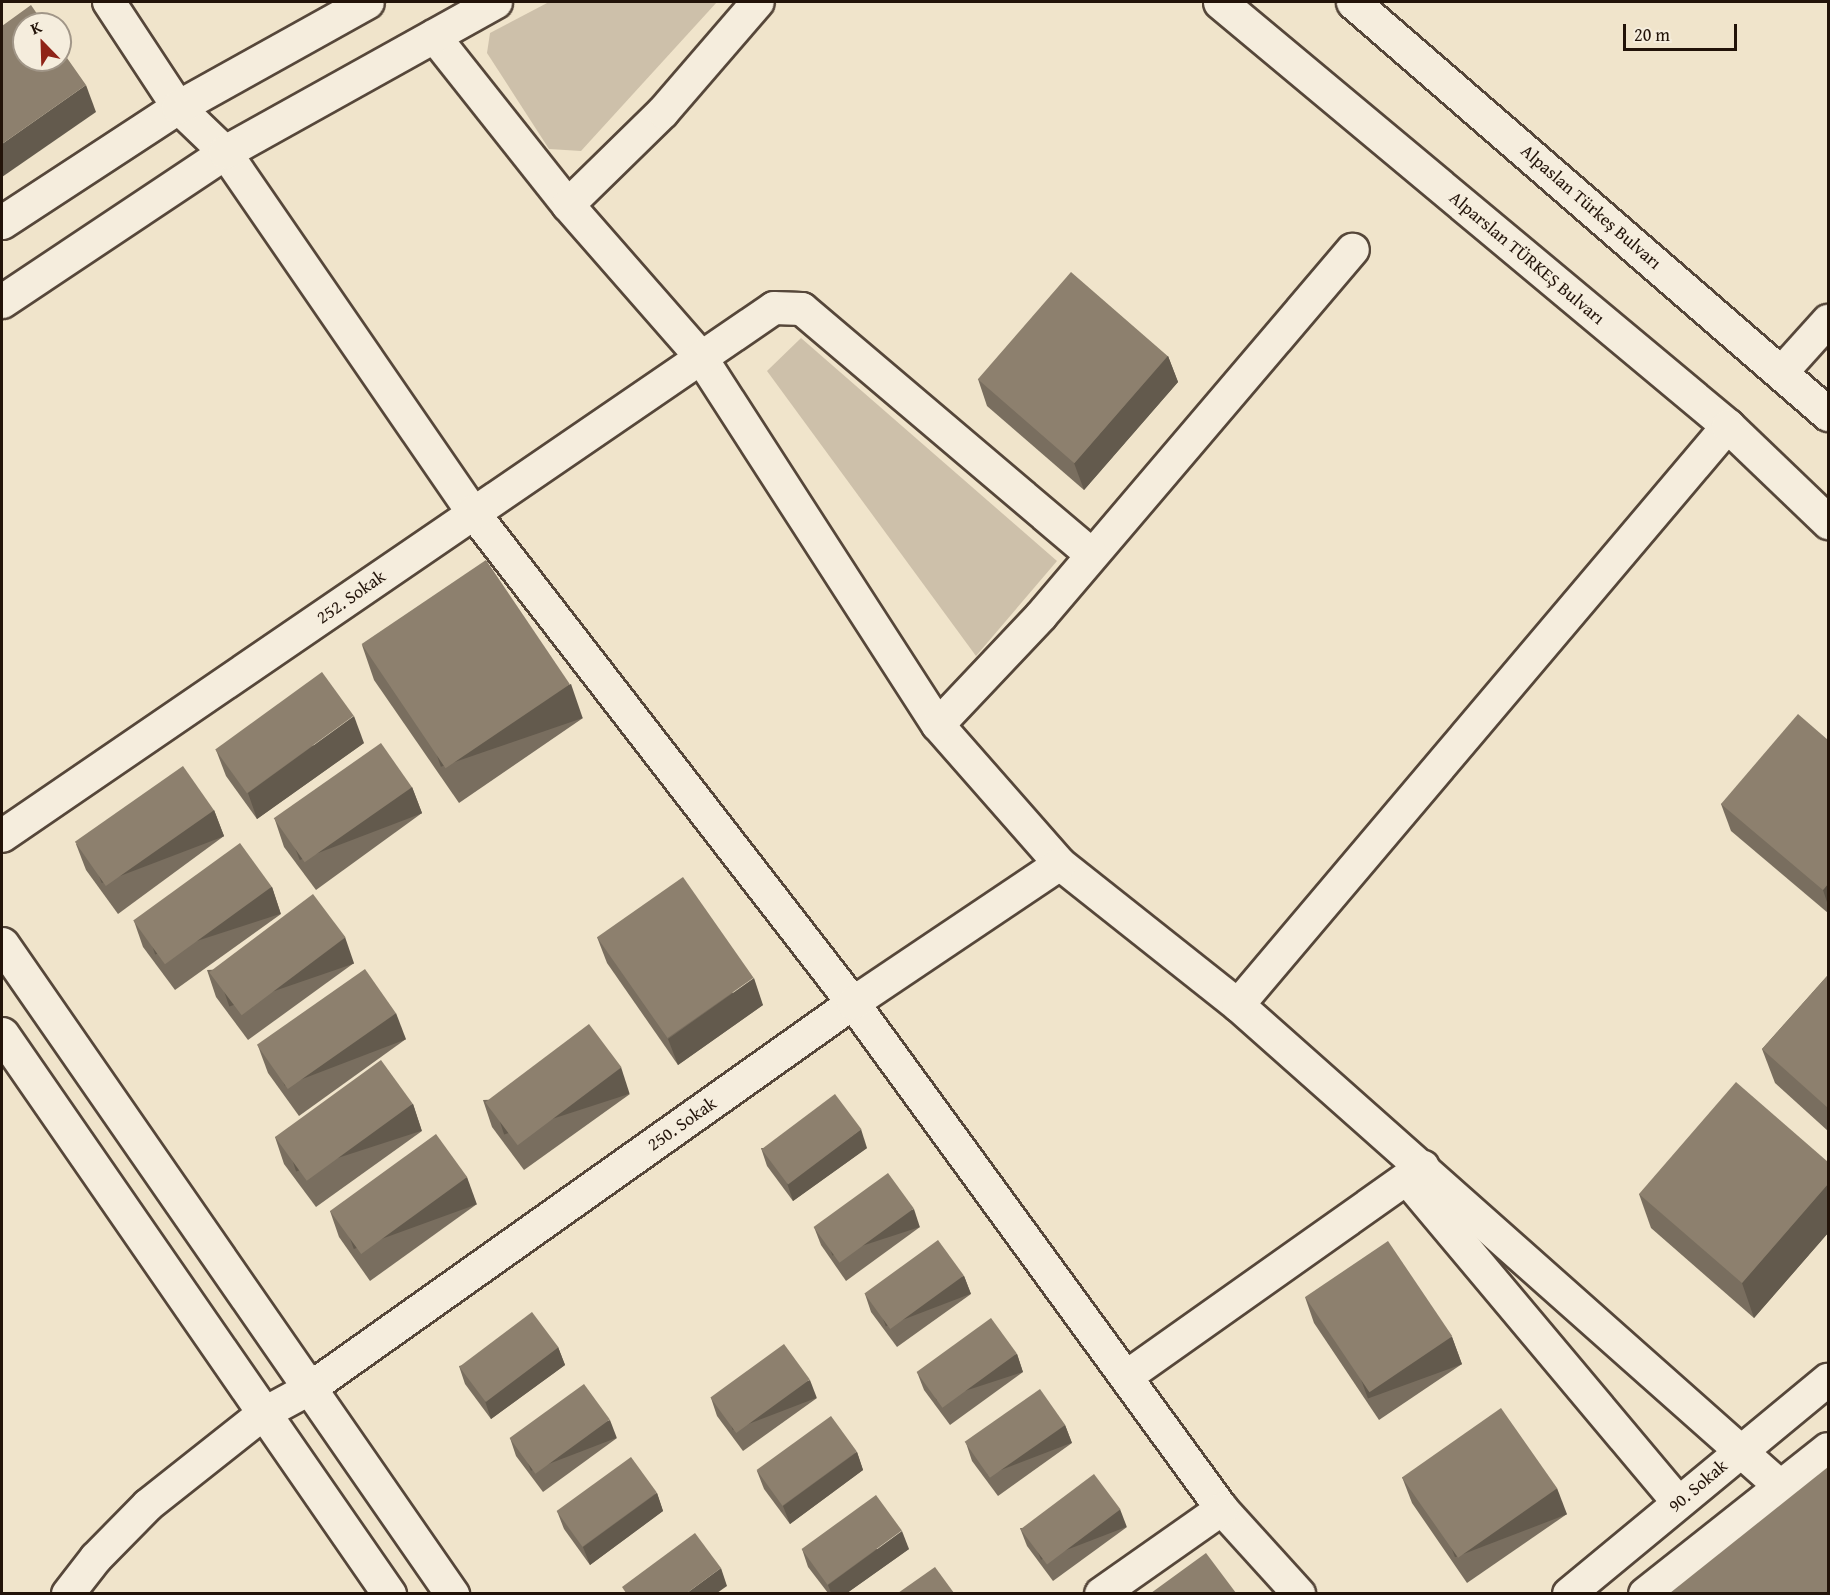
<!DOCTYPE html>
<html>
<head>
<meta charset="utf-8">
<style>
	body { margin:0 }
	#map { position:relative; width:1830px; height:1595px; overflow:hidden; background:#f0e4cb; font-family:"Gentium Book Plus",serif }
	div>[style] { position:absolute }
	.green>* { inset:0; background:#cdc0aa }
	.roads { filter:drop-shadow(2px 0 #56473a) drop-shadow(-2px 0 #56473a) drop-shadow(0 2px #56473a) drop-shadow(0 -2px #56473a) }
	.minor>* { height:32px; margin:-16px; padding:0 16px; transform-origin:16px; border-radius:16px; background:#f5eddd }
	.tertiary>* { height:33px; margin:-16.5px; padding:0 16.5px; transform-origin:16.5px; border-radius:16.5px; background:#f5eddd }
	.secondary>* { height:33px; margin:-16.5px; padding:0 16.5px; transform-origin:16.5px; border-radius:16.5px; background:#f5eddd }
	.wall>* { inset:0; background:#796e5f }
	.shaded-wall>* { inset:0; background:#635a4d; transform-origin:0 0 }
	.building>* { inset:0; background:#8d806e; transform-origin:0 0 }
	span { translate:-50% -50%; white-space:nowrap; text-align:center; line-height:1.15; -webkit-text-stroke:4.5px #f5eddd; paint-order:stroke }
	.street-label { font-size:18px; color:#221309 }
	.frame { position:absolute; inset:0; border:3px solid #221309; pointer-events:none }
	.north { position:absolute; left:12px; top:12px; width:60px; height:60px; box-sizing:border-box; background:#f5eddd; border:2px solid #a19688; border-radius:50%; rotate:337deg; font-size:16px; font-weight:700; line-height:24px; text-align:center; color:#221309 }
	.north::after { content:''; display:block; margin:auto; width:21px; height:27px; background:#8f2418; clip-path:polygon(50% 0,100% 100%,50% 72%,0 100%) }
	.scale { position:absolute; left:1623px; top:24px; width:114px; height:27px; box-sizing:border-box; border:3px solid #221309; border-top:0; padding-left:8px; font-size:18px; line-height:21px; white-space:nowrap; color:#221309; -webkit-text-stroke:4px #f5eddd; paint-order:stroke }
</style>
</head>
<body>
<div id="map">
	<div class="green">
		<div style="clip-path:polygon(549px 2px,717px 2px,581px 151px,549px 149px,487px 53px,490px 33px)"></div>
		<div style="clip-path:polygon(801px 338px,1057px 561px,976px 656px,767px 371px)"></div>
	</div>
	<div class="roads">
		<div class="minor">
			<div style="left:109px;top:2px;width:126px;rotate:56.7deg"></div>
			<div style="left:178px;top:107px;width:65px;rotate:43.8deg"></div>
			<div style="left:225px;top:152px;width:436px;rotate:55.5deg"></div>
			<div style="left:472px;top:511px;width:622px;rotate:52.25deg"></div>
			<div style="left:853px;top:1003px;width:626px;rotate:53.9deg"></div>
			<div style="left:1222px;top:1509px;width:115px;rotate:47.8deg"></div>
			<div style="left:434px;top:36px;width:216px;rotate:51.6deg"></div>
			<div style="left:568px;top:205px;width:201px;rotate:48.8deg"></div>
			<div style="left:700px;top:356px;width:439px;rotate:57.2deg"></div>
			<div style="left:938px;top:725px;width:185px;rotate:48.7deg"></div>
			<div style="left:1060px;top:864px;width:227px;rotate:38.4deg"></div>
			<div style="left:1238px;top:1005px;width:726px;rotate:41.59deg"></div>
			<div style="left:568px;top:205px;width:133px;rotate:-44.4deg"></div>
			<div style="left:663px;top:112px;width:145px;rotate:-49.2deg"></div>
			<div style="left:1782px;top:372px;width:69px;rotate:-48deg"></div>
			<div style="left:938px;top:725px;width:150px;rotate:-46.6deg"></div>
			<div style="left:1041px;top:616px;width:481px;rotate:-49.6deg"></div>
			<div style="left:2px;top:836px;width:935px;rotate:-34.37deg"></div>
			<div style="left:774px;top:308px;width:28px;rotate:2deg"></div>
			<div style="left:802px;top:309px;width:380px;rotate:40.3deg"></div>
			<div style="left:1238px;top:1005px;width:759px;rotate:-49.76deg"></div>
			<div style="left:1407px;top:1179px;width:422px;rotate:50deg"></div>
			<div style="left:1126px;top:1377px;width:364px;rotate:-35.3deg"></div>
			<div style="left:68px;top:1594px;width:46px;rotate:-52.1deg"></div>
			<div style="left:96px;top:1558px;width:74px;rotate:-45.5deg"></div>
			<div style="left:148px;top:1505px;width:147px;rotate:-38.4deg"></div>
			<div style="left:263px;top:1414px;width:52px;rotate:-28.5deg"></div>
			<div style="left:309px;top:1389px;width:667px;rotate:-35.36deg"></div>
			<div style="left:853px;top:1003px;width:249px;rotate:-33.9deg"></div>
			<div style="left:1101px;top:1594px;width:148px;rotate:-35.1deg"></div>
			<div style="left:1569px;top:1594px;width:336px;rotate:-39.6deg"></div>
			<div style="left:1645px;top:1594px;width:233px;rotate:-38.4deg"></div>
		</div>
		<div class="tertiary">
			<div style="left:2px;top:222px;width:210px;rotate:-33.2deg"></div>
			<div style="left:178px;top:107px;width:216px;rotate:-29.1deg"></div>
			<div style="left:2px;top:301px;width:268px;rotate:-33.7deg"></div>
			<div style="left:225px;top:152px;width:309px;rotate:-29.1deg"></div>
			<div style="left:2px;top:944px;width:791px;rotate:55.3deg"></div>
			<div style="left:2px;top:1034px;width:681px;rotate:55.35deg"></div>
		</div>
		<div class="secondary">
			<div style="left:1220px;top:2px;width:662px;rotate:39.85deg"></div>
			<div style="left:1728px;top:426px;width:139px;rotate:43.8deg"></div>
			<div style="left:1353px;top:2px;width:629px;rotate:40.94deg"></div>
		</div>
	</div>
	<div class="wall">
		<div style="clip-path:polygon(1168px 356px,1178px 382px,1084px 490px,987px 406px,978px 379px)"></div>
		<div style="clip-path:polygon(362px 645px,583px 718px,459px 803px,374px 680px)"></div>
		<div style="clip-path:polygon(1828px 740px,1828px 913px,1731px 831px,1721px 804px)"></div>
		<div style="clip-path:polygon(364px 743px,257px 819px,226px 776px,216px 750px)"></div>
		<div style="clip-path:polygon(412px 787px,422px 813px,316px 890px,284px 847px,275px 820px)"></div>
		<div style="clip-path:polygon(214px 810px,224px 836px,118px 914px,86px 870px,76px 844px)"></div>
		<div style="clip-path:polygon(272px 887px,281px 914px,175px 990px,143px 947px,134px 921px)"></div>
		<div style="clip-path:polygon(597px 937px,763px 1005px,678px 1065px,607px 963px)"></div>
		<div style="clip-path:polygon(354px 963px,248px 1040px,216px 997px,207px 970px)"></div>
		<div style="clip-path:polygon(1828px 975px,1828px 1131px,1775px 1083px,1762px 1049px)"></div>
		<div style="clip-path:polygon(406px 1039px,299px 1116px,268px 1073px,258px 1046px)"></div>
		<div style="clip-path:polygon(630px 1094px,524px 1170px,492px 1127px,483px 1100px)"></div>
		<div style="clip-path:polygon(413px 1104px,422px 1131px,316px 1207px,284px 1164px,275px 1137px)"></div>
		<div style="clip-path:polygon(761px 1148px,867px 1148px,793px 1201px,767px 1166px)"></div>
		<div style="clip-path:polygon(1828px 1162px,1828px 1233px,1754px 1318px,1651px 1228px,1639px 1194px)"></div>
		<div style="clip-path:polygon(477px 1204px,370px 1281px,339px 1237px,330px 1211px)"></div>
		<div style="clip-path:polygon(814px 1227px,920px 1227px,846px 1281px,821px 1245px)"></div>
		<div style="clip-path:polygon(964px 1276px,971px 1294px,897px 1347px,871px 1312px,865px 1294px)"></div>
		<div style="clip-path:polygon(1305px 1297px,1452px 1337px,1462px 1364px,1379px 1420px,1314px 1323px)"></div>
		<div style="clip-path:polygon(558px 1347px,565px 1365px,491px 1419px,465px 1384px,459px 1366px)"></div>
		<div style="clip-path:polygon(1017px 1354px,1023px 1372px,950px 1425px,924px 1390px,917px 1372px)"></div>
		<div style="clip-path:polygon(711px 1398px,817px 1398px,743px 1451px,717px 1416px)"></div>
		<div style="clip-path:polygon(1065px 1425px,1072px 1443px,998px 1496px,972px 1461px,966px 1443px)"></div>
		<div style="clip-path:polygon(510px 1438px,617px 1438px,543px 1492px,516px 1456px)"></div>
		<div style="clip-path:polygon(857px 1452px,863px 1470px,790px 1524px,764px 1489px,757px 1471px)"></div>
		<div style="clip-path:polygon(1402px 1477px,1567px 1514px,1467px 1583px,1412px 1503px)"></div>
		<div style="clip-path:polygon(657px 1493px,663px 1511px,590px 1565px,564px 1529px,557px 1511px)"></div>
		<div style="clip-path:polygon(1127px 1527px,1053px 1581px,1027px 1546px,1020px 1528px)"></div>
		<div style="clip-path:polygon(802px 1549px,909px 1549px,847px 1593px,828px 1593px,808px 1567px)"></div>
	</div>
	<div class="shaded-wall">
		<div style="clip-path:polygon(86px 85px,96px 112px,2px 177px,2px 144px)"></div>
		<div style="clip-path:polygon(1168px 356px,1178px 382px,1084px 490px,1074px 463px)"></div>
		<div style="left:571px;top:684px;width:36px;height:150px;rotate:71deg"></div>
		<div style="clip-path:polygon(354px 716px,364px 743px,257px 819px,248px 793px)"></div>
		<div style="left:412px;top:787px;width:28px;height:131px;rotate:69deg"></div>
		<div style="left:214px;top:810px;width:28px;height:131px;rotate:69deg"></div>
		<div style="clip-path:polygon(1828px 884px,1828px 905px,1823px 890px)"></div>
		<div style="left:272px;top:887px;width:28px;height:132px;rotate:72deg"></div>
		<div style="left:345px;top:937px;width:28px;height:132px;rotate:71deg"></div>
		<div style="clip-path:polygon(754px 978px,763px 1005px,678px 1065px,668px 1039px)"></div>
		<div style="left:396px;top:1013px;width:28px;height:130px;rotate:69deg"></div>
		<div style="left:621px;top:1067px;width:28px;height:132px;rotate:72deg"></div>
		<div style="left:413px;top:1104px;width:28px;height:132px;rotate:72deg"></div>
		<div style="clip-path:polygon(861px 1129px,867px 1148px,793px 1201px,787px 1183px)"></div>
		<div style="left:467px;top:1177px;width:29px;height:131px;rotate:70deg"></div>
		<div style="clip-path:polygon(1828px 1184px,1828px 1233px,1754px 1318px,1742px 1283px)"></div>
		<div style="left:914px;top:1209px;width:19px;height:92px;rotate:72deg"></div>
		<div style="left:964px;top:1276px;width:19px;height:91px;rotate:69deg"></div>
		<div style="left:1452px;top:1337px;width:29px;height:100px;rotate:70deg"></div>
		<div style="clip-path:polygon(558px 1347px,565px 1365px,491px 1419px,485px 1401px)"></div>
		<div style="left:1017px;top:1354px;width:19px;height:91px;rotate:72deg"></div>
		<div style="left:810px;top:1380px;width:19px;height:90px;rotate:69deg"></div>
		<div style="left:610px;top:1420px;width:19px;height:92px;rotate:69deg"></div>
		<div style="left:1065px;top:1425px;width:19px;height:90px;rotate:69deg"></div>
		<div style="clip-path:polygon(857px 1452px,863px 1470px,790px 1524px,783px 1506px)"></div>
		<div style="left:1557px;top:1488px;width:28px;height:120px;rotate:69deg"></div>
		<div style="clip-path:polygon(657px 1493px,663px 1511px,590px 1565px,583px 1547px)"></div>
		<div style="left:1120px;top:1509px;width:19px;height:92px;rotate:69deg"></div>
		<div style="clip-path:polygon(902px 1531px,909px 1549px,847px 1593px,831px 1593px,828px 1585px)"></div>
		<div style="clip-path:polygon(721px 1568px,727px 1586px,717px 1593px,687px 1593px)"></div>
	</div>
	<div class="building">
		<div style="clip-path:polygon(31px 5px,44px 24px,24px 24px,24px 60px,60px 60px,60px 48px,86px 85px,2px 144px,2px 26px)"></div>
		<div style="left:1071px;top:272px;width:128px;height:142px;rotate:41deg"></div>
		<div style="left:486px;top:560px;width:150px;height:150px;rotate:56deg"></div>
		<div style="left:322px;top:672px;width:54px;height:132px;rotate:54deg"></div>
		<div style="clip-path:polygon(1798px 714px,1828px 740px,1828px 884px,1823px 890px,1721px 804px)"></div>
		<div style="left:381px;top:743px;width:54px;height:131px;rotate:55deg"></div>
		<div style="left:183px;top:766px;width:54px;height:132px;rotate:55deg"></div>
		<div style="left:240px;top:843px;width:54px;height:132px;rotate:54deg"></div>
		<div style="left:683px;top:877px;width:123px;height:105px;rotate:55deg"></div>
		<div style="left:313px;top:894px;width:54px;height:130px;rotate:53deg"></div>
		<div style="left:365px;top:969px;width:54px;height:132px;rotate:55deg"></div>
		<div style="clip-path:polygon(1828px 975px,1828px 1108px,1762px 1049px)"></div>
		<div style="left:589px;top:1024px;width:54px;height:130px;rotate:53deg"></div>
		<div style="left:381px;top:1060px;width:54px;height:131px;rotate:54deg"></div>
		<div style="clip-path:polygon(1736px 1082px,1828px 1162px,1828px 1184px,1742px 1283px,1639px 1194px)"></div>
		<div style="left:835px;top:1094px;width:44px;height:92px;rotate:53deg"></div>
		<div style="left:436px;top:1134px;width:53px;height:131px;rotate:54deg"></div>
		<div style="left:888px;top:1173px;width:44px;height:92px;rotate:54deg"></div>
		<div style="left:938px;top:1240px;width:44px;height:91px;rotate:54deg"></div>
		<div style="left:1388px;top:1241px;width:115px;height:100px;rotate:56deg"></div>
		<div style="left:532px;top:1312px;width:44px;height:91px;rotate:53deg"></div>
		<div style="left:991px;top:1318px;width:44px;height:92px;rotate:54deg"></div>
		<div style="left:784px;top:1344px;width:44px;height:91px;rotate:54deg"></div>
		<div style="left:584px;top:1384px;width:44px;height:92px;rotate:54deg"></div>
		<div style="left:1040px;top:1389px;width:44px;height:92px;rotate:55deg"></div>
		<div style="left:1501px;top:1408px;width:98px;height:121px;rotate:55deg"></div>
		<div style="left:831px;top:1416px;width:44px;height:92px;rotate:54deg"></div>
		<div style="left:631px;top:1457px;width:44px;height:92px;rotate:54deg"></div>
		<div style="clip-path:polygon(1828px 1467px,1828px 1593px,1670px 1593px)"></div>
		<div style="left:1094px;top:1474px;width:44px;height:92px;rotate:53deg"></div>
		<div style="left:876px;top:1495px;width:44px;height:92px;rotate:54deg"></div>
		<div style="clip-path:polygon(695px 1533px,721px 1568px,687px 1593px,626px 1593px,622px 1587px)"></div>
		<div style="clip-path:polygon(1206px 1553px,1236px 1593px,1151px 1593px)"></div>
		<div style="clip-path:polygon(935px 1567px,954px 1593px,898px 1593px)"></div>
	</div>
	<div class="street-label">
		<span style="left:1591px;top:207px;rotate:41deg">Alpaslan Türkeş Bulvarı</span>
		<span style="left:1527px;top:258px;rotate:40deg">Alparslan TÜRKEŞ Bulvarı</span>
		<span style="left:351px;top:597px;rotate:-35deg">252. Sokak</span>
		<span style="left:682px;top:1124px;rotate:-35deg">250. Sokak</span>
		<span style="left:1698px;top:1486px;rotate:-40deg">90. Sokak</span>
	</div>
	<div class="frame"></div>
	<div class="north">K</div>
	<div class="scale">20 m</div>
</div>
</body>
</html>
